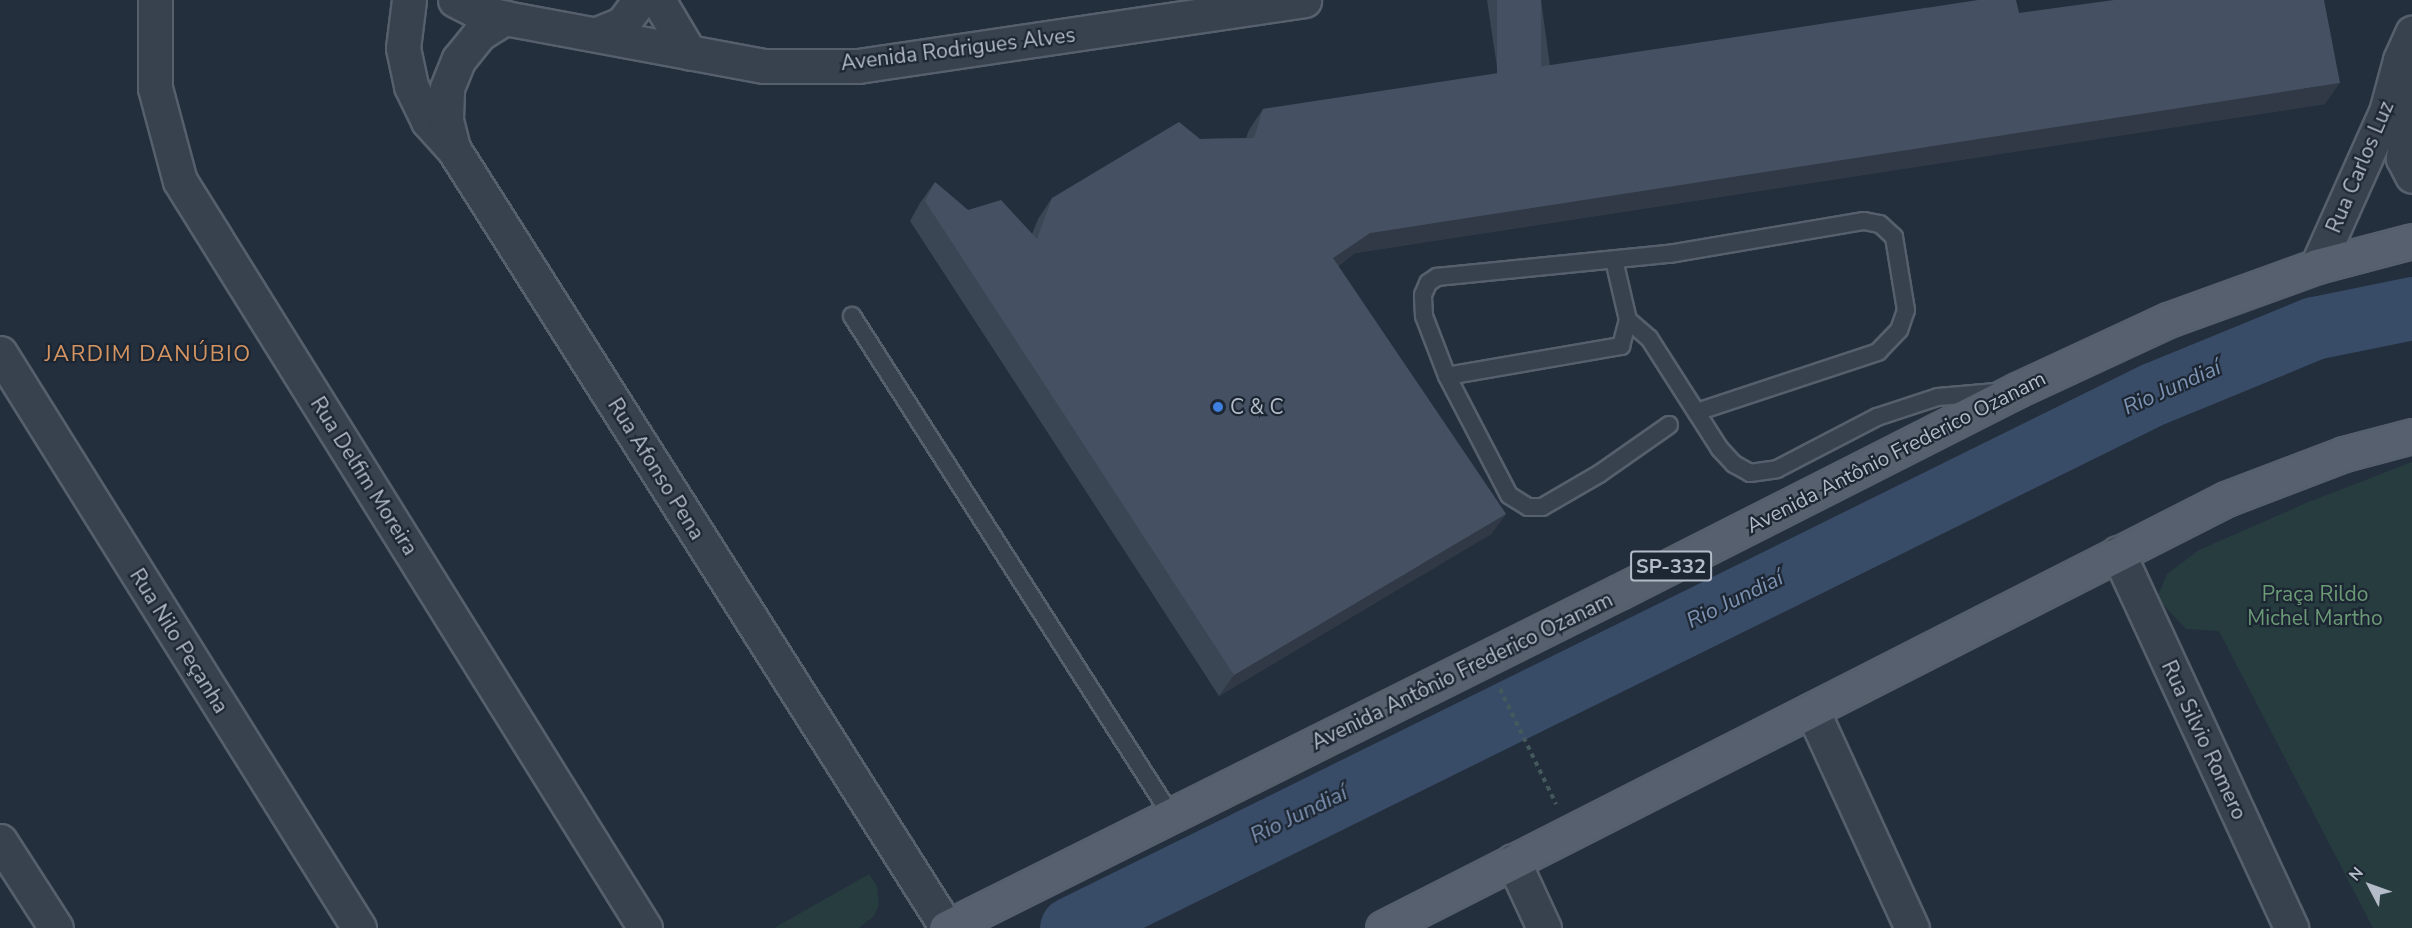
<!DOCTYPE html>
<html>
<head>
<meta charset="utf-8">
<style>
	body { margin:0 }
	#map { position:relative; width:2412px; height:928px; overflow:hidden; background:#242f3e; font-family:"Nunito Sans",sans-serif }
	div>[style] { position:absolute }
	.green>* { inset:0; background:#263c3f }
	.river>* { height:63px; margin:-31.5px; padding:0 31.5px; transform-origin:31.5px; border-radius:31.5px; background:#394c67 }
	.path>* { height:4px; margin-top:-2px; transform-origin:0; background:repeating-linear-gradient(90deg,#44595c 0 4.5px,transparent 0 9px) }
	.roads { filter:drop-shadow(2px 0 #565f6c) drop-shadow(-2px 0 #565f6c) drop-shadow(0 2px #565f6c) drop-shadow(0 -2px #565f6c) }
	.service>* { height:16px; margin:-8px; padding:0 8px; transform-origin:8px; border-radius:8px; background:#38414e }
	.minor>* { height:33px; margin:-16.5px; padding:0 16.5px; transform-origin:16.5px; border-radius:16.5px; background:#38414e }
	.primary>* { height:33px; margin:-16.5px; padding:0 16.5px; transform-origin:16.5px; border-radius:16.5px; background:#56606e }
	.wall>* { inset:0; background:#3b4654 }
	.shaded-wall>* { inset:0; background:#303945 }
	.building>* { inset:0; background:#455162; transform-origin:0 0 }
	.dots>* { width:16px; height:16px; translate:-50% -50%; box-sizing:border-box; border:3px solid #1d2633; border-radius:50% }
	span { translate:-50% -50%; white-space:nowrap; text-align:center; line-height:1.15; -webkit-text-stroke:4.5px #1d2633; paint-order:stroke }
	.shield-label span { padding:2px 4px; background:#1d2633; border:2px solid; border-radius:4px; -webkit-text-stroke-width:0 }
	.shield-label { font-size:20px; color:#b4bcc9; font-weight:700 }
	.street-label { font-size:21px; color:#b4bcc9 }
	.poi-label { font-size:21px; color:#b4bcc9 }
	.left { translate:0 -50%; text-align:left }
	.park-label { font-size:21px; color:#6b9a76 }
	.neighbourhood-label { font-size:22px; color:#d59563; letter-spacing:1.5px }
	.water-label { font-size:22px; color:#7c92b1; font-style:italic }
	.north { position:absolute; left:2340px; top:856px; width:60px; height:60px; -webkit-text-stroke:4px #1d2633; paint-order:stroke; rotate:311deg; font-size:16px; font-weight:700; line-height:24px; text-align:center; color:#b4bcc9 }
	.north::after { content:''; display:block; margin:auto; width:21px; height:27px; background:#b4bcc9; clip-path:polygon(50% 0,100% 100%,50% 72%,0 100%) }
</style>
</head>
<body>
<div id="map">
	<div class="green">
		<div style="clip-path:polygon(2412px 462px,2412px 928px,2373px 928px,2219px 631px,2186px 629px,2157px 598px,2167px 574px,2199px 550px,2306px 503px)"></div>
		<div style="clip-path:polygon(869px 874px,877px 886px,879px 905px,874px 916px,859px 928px,774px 928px)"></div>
	</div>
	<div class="river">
		<div style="left:1071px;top:928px;width:1207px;rotate:-26.27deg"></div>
		<div style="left:2153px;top:394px;width:174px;rotate:-22.3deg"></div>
		<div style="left:2314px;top:328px;width:100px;rotate:-11.5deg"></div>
	</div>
	<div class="path">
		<div style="left:1500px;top:689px;width:128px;rotate:64deg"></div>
	</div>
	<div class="roads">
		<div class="service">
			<div style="left:852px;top:316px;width:592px;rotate:57.41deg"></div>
			<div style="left:1628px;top:320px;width:28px;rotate:41deg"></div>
			<div style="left:1649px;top:338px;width:132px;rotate:57.4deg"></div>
			<div style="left:1720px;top:449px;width:21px;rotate:47deg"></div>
			<div style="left:1734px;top:464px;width:18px;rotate:29deg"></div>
			<div style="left:1750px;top:473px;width:27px;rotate:-8deg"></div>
			<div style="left:1777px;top:469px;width:113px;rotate:-27.5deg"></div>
			<div style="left:1877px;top:417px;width:64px;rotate:-18.2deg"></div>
			<div style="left:1938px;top:397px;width:58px;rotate:-4.9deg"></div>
			<div style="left:1447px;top:376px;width:177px;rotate:-9.8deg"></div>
			<div style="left:1621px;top:346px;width:27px;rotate:-75deg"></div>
			<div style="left:1628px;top:320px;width:62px;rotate:-103.1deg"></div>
			<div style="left:1669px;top:425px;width:85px;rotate:145deg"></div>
			<div style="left:1599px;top:474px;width:66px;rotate:149.9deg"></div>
			<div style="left:1542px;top:507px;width:14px;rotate:180deg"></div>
			<div style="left:1528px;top:507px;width:22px;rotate:-148deg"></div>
			<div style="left:1509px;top:495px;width:134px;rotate:-117.5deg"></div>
			<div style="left:1447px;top:376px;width:64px;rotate:-111deg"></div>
			<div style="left:1424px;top:316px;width:21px;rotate:-93deg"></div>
			<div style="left:1423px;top:295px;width:13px;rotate:-67deg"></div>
			<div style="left:1428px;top:283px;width:11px;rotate:-34deg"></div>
			<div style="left:1437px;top:277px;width:233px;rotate:-5.7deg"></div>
			<div style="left:1669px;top:254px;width:198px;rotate:-9.6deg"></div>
			<div style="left:1864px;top:221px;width:16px;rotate:11deg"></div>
			<div style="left:1880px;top:224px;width:19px;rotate:43deg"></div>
			<div style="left:1894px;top:237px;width:74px;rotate:80.7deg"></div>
			<div style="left:1906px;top:310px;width:21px;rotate:109deg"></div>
			<div style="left:1899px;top:330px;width:30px;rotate:134deg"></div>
			<div style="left:1878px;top:352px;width:191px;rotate:161.7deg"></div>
		</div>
		<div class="minor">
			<div style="left:155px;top:0;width:88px;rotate:90deg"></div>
			<div style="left:155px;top:88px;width:96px;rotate:75deg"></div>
			<div style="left:180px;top:181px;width:880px;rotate:58.1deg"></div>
			<div style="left:409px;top:0;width:48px;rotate:97.1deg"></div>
			<div style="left:403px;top:48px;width:39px;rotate:78deg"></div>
			<div style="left:411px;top:86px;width:39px;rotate:64deg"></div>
			<div style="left:428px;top:121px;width:39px;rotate:48deg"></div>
			<div style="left:454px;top:150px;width:921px;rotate:57.64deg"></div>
			<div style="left:455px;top:0;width:20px;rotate:27deg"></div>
			<div style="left:473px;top:9px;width:33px;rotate:16deg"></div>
			<div style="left:505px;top:18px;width:263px;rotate:10.5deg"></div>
			<div style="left:764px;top:66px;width:94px"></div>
			<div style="left:858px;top:66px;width:451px;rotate:-8.4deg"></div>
			<div style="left:658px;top:0;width:61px;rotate:59.2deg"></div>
			<div style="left:597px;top:34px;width:27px;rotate:-22deg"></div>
			<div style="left:622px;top:24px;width:30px;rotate:-53deg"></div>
			<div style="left:2412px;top:92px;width:67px;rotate:97.8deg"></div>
			<div style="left:2403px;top:158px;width:20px;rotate:63deg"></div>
			<div style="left:453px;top:148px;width:30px;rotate:-104deg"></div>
			<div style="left:446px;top:119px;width:31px;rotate:-88deg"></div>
			<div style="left:447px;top:88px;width:31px;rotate:-68deg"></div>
			<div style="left:459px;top:59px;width:32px;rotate:-51deg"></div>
			<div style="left:479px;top:34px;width:31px;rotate:-32deg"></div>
			<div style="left:2317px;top:266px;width:169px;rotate:-65.9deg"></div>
			<div style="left:2386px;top:112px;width:54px;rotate:-74.9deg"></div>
			<div style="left:2400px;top:60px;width:30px;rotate:-66deg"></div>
			<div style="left:0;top:353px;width:678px;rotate:58.02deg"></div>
			<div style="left:2118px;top:553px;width:413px;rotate:65.2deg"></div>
			<div style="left:1812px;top:710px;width:240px;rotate:65.4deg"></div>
			<div style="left:0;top:841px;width:103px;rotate:57.2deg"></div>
			<div style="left:1513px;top:861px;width:74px;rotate:65.2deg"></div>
		</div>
		<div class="primary">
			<div style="left:946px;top:928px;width:752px;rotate:-26.53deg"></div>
			<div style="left:1619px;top:592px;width:446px;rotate:-26.9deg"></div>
			<div style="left:2017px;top:390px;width:166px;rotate:-24.9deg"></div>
			<div style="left:2168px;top:320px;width:158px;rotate:-19.9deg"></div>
			<div style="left:2317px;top:266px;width:98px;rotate:-14.7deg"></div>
			<div style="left:1383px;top:928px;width:946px;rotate:-26.97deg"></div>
			<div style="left:2226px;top:499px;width:126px;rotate:-20.9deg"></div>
			<div style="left:2344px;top:454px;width:70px;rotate:-14.8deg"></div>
		</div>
	</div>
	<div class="wall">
		<div style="clip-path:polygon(1487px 0,1541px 0,1550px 66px,2019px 13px,2325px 104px,1355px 253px,1338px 266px,1506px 514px,1491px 534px,1219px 696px,910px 221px,920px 203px,935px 182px,968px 210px,1032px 234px,1038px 219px,1052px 198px,1200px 139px,1246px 138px,1249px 130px,1263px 109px,1498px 74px)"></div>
	</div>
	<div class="shaded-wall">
		<div style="clip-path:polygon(2340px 83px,2325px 104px,1355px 253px,1318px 279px,1333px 258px,1370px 233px)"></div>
		<div style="clip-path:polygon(1506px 514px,1491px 534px,1219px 696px,1234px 675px)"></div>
	</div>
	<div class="building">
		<div style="left:1497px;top:0;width:44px;height:73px"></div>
		<div style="clip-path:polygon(1978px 0,2016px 0,2019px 13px,2114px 0,2324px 0,2340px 83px,1370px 233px,1333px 258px,1506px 514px,1234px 675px,925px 201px,935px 182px,968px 210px,1001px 200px,1037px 239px,1052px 198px,1179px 122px,1200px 139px,1254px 138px,1263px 109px)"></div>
	</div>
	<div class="dots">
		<div style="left:1218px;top:407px;background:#3f7fe0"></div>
	</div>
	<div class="shield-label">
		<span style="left:1671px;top:566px">SP-332</span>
	</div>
	<div class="street-label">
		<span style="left:958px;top:49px;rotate:-7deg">Avenida Rodrigues Alves</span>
		<span style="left:2360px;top:167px;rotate:-67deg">Rua Carlos Luz</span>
		<span style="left:1896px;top:452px;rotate:-27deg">Avenida Antônio Frederico Ozanam</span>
		<span style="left:656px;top:469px;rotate:58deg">Rua Afonso Pena</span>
		<span style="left:364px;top:476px;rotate:58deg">Rua Delfim Moreira</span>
		<span style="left:179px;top:641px;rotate:58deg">Rua Nilo Peçanha</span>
		<span style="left:1462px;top:671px;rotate:-26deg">Avenida Antônio Frederico Ozanam</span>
		<span style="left:2204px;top:740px;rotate:65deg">Rua Silvio Romero</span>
	</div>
	<div class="poi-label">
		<span class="left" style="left:1230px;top:407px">C &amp; C</span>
	</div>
	<div class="park-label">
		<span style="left:2315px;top:606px">Praça Rildo<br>Michel Martho</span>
	</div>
	<div class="neighbourhood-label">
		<span style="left:148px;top:355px">JARDIM DANÚBIO</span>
	</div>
	<div class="water-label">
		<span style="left:2172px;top:388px;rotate:-24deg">Rio Jundiaí</span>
		<span style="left:1735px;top:600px;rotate:-26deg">Rio Jundiaí</span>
		<span style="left:1299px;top:815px;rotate:-26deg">Rio Jundiaí</span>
	</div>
	<div class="north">N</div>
</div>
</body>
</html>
